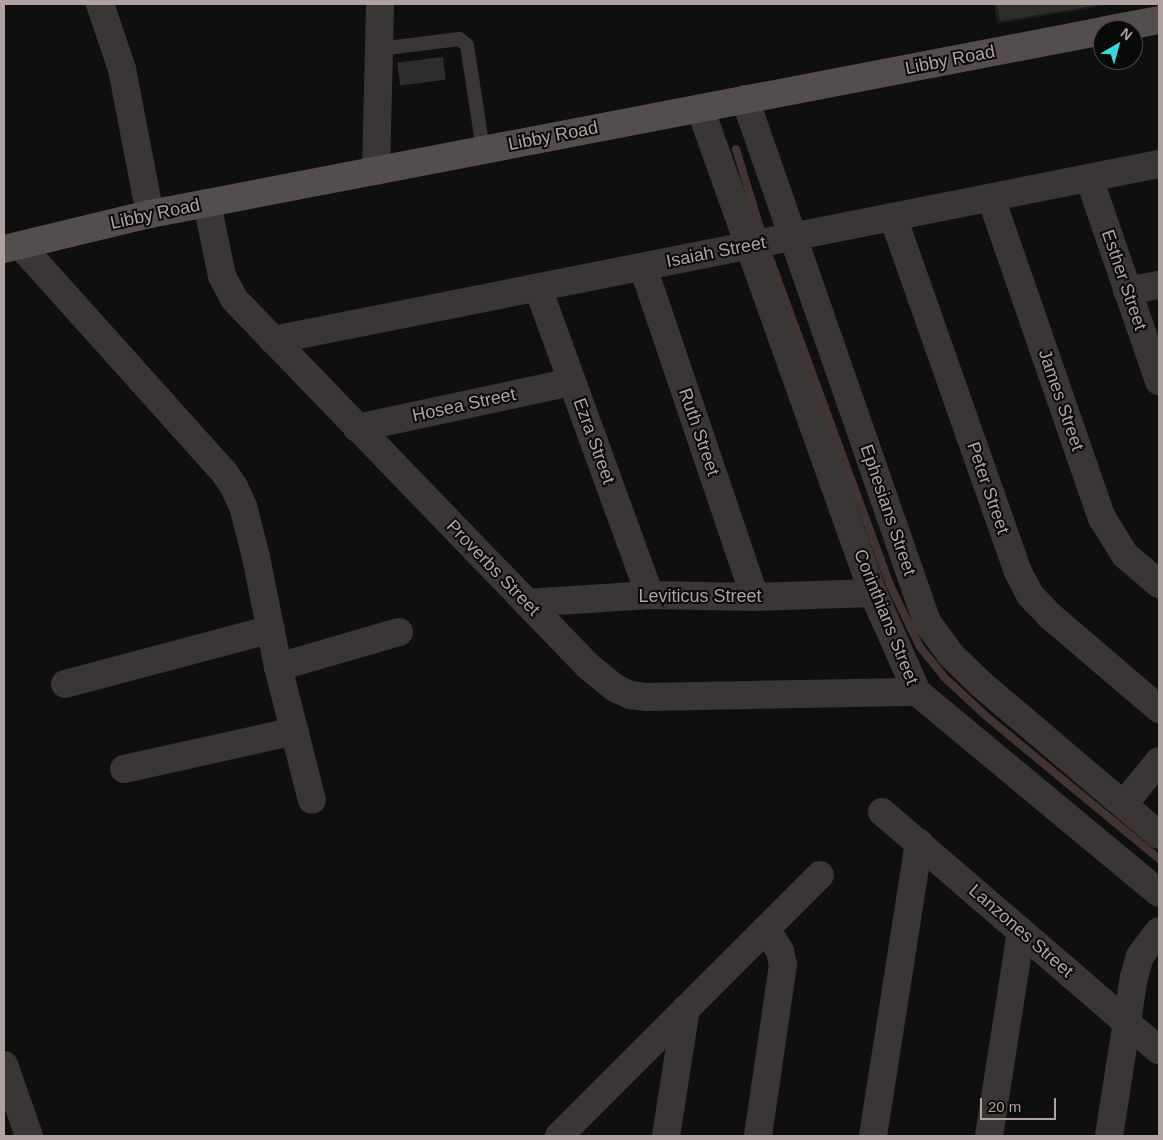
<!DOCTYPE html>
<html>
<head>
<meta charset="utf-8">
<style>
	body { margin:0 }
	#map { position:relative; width:1163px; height:1140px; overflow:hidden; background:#100f0f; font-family:Arial,sans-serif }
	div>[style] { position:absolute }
	.built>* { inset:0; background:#1d1c1b }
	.stream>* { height:8px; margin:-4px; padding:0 4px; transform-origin:4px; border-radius:4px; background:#423335 }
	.building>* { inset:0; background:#2f2d2c; transform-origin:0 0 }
	.service>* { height:14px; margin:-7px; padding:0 7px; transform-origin:7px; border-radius:7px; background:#3a3635 }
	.minor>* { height:28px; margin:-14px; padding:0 14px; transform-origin:14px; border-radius:14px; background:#3a3635 }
	.tertiary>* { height:28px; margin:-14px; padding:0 14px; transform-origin:14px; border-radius:14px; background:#3a3635 }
	.primary>* { height:28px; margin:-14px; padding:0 14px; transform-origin:14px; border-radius:14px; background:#534e4d }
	span { translate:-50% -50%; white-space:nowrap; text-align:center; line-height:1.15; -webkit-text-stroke:4px #0b0a0a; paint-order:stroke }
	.street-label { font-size:18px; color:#b0a2a1 }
	.frame { position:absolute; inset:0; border:5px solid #b0a2a1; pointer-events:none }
	.north { position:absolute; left:1093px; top:20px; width:50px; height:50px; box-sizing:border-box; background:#0b0a0a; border:1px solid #4d4746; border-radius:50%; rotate:38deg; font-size:14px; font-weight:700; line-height:20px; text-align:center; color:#b0a2a1 }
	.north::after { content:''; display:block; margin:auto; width:18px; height:22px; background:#39d7de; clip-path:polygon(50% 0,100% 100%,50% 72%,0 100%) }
	.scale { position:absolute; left:980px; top:1098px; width:76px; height:22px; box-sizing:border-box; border:2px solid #b0a2a1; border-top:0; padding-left:6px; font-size:15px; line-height:18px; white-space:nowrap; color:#b0a2a1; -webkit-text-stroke:4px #0b0a0a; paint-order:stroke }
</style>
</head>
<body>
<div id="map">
	<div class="built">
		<div style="clip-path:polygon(994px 4px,1114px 4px,997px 24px)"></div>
	</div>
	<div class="stream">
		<div style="left:736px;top:149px;width:83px;rotate:73.1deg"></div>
		<div style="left:769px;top:256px;width:351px;rotate:69.8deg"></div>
		<div style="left:890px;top:585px;width:69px;rotate:64.2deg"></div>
		<div style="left:920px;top:647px;width:38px;rotate:51deg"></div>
		<div style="left:944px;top:677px;width:59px;rotate:42.9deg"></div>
		<div style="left:987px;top:717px;width:223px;rotate:39.5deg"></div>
	</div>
	<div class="building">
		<div style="clip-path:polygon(997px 4px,1093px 4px,1093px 6px,1000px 21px)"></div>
		<div style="left:443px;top:57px;width:23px;height:46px;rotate:83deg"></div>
	</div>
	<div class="service">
		<div style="left:379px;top:49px;width:81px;rotate:-7.1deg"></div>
		<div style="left:459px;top:39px;width:10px;rotate:37deg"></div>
		<div style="left:467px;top:45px;width:106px;rotate:81.3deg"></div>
	</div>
	<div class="minor">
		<div style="left:100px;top:4px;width:69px;rotate:71.3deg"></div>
		<div style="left:122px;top:69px;width:148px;rotate:79.1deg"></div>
		<div style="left:745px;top:99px;width:554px;rotate:70.81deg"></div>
		<div style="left:927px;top:622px;width:39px;rotate:54deg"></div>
		<div style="left:950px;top:654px;width:43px;rotate:44.1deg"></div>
		<div style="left:981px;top:684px;width:233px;rotate:40.3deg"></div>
		<div style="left:700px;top:108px;width:515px;rotate:70.37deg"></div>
		<div style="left:873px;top:593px;width:108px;rotate:66deg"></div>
		<div style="left:917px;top:692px;width:315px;rotate:39.7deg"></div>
		<div style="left:376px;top:171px;width:167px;rotate:-88.6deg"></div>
		<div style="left:1089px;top:178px;width:215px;rotate:71deg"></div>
		<div style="left:991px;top:198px;width:339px;rotate:70.9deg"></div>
		<div style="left:1102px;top:518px;width:44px;rotate:58.1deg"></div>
		<div style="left:1125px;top:555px;width:45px;rotate:40.5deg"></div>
		<div style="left:207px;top:203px;width:75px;rotate:78.4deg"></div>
		<div style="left:222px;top:276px;width:26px;rotate:62deg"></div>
		<div style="left:234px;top:299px;width:510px;rotate:46.03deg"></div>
		<div style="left:588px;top:666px;width:35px;rotate:39deg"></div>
		<div style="left:615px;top:688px;width:17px;rotate:25deg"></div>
		<div style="left:630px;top:695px;width:16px;rotate:7deg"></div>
		<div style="left:646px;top:697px;width:271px;rotate:-1.1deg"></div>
		<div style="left:893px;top:217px;width:376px;rotate:70.6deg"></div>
		<div style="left:1018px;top:572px;width:26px;rotate:62deg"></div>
		<div style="left:1030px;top:595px;width:28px;rotate:46deg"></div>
		<div style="left:1049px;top:615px;width:145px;rotate:40.5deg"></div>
		<div style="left:21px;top:246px;width:304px;rotate:48.1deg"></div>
		<div style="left:224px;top:472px;width:18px;rotate:56deg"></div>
		<div style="left:234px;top:487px;width:21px;rotate:65deg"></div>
		<div style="left:243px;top:506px;width:53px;rotate:75.7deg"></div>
		<div style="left:256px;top:557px;width:112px;rotate:78.7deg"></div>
		<div style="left:278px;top:667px;width:137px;rotate:75.7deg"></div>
		<div style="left:643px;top:267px;width:348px;rotate:71.3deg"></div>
		<div style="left:538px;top:288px;width:327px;rotate:70deg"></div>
		<div style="left:1127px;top:291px;width:33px;rotate:-11deg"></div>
		<div style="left:273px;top:340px;width:903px;rotate:-11.24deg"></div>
		<div style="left:357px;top:428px;width:219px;rotate:-12.1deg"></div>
		<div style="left:527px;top:603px;width:123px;rotate:-3.7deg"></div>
		<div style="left:650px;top:595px;width:105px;rotate:1.1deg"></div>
		<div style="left:755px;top:597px;width:118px;rotate:-1.9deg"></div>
		<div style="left:278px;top:667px;width:126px;rotate:-16.1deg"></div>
		<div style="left:65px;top:684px;width:213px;rotate:-14.9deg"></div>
		<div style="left:124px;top:769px;width:175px;rotate:-12.5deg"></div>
		<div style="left:1124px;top:804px;width:55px;rotate:-50.9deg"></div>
		<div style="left:882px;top:812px;width:365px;rotate:40.7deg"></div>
		<div style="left:559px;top:1136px;width:369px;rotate:-45deg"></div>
		<div style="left:666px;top:1136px;width:129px;rotate:-81.1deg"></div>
		<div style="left:758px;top:1136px;width:173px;rotate:-81.7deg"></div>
		<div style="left:783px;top:965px;width:14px;rotate:-102deg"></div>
		<div style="left:780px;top:951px;width:26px;rotate:-122deg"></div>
		<div style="left:873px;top:1136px;width:297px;rotate:-81.1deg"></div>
		<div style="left:989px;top:1136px;width:207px;rotate:-81.1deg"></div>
		<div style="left:1109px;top:1136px;width:161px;rotate:-81.1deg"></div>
		<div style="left:1134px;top:977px;width:22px;rotate:-74deg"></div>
		<div style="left:1140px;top:956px;width:31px;rotate:-53deg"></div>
	</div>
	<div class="tertiary">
		<div style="left:4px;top:1065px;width:75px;rotate:70.6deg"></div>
	</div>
	<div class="primary">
		<div style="left:1106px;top:30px;width:54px;rotate:-10.7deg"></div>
		<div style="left:4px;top:249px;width:150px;rotate:-13.5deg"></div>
		<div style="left:150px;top:214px;width:970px;rotate:-10.87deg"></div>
	</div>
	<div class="street-label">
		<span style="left:950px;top:60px;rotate:-11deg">Libby Road</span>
		<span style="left:553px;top:136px;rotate:-11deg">Libby Road</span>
		<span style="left:155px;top:214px;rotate:-12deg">Libby Road</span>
		<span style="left:716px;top:252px;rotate:-11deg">Isaiah Street</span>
		<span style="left:1124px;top:280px;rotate:71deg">Esther Street</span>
		<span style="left:1061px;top:400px;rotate:71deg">James Street</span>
		<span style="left:464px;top:405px;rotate:-12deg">Hosea Street</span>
		<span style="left:699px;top:432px;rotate:71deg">Ruth Street</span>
		<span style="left:594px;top:441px;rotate:70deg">Ezra Street</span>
		<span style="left:988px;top:488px;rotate:71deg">Peter Street</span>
		<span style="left:888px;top:510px;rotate:71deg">Ephesians Street</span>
		<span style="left:493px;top:568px;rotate:46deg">Proverbs Street</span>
		<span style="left:700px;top:596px">Leviticus Street</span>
		<span style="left:886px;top:617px;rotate:68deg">Corinthians Street</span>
		<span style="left:1021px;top:931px;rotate:41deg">Lanzones Street</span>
	</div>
	<div class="frame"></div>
	<div class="north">N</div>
	<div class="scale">20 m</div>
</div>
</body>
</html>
